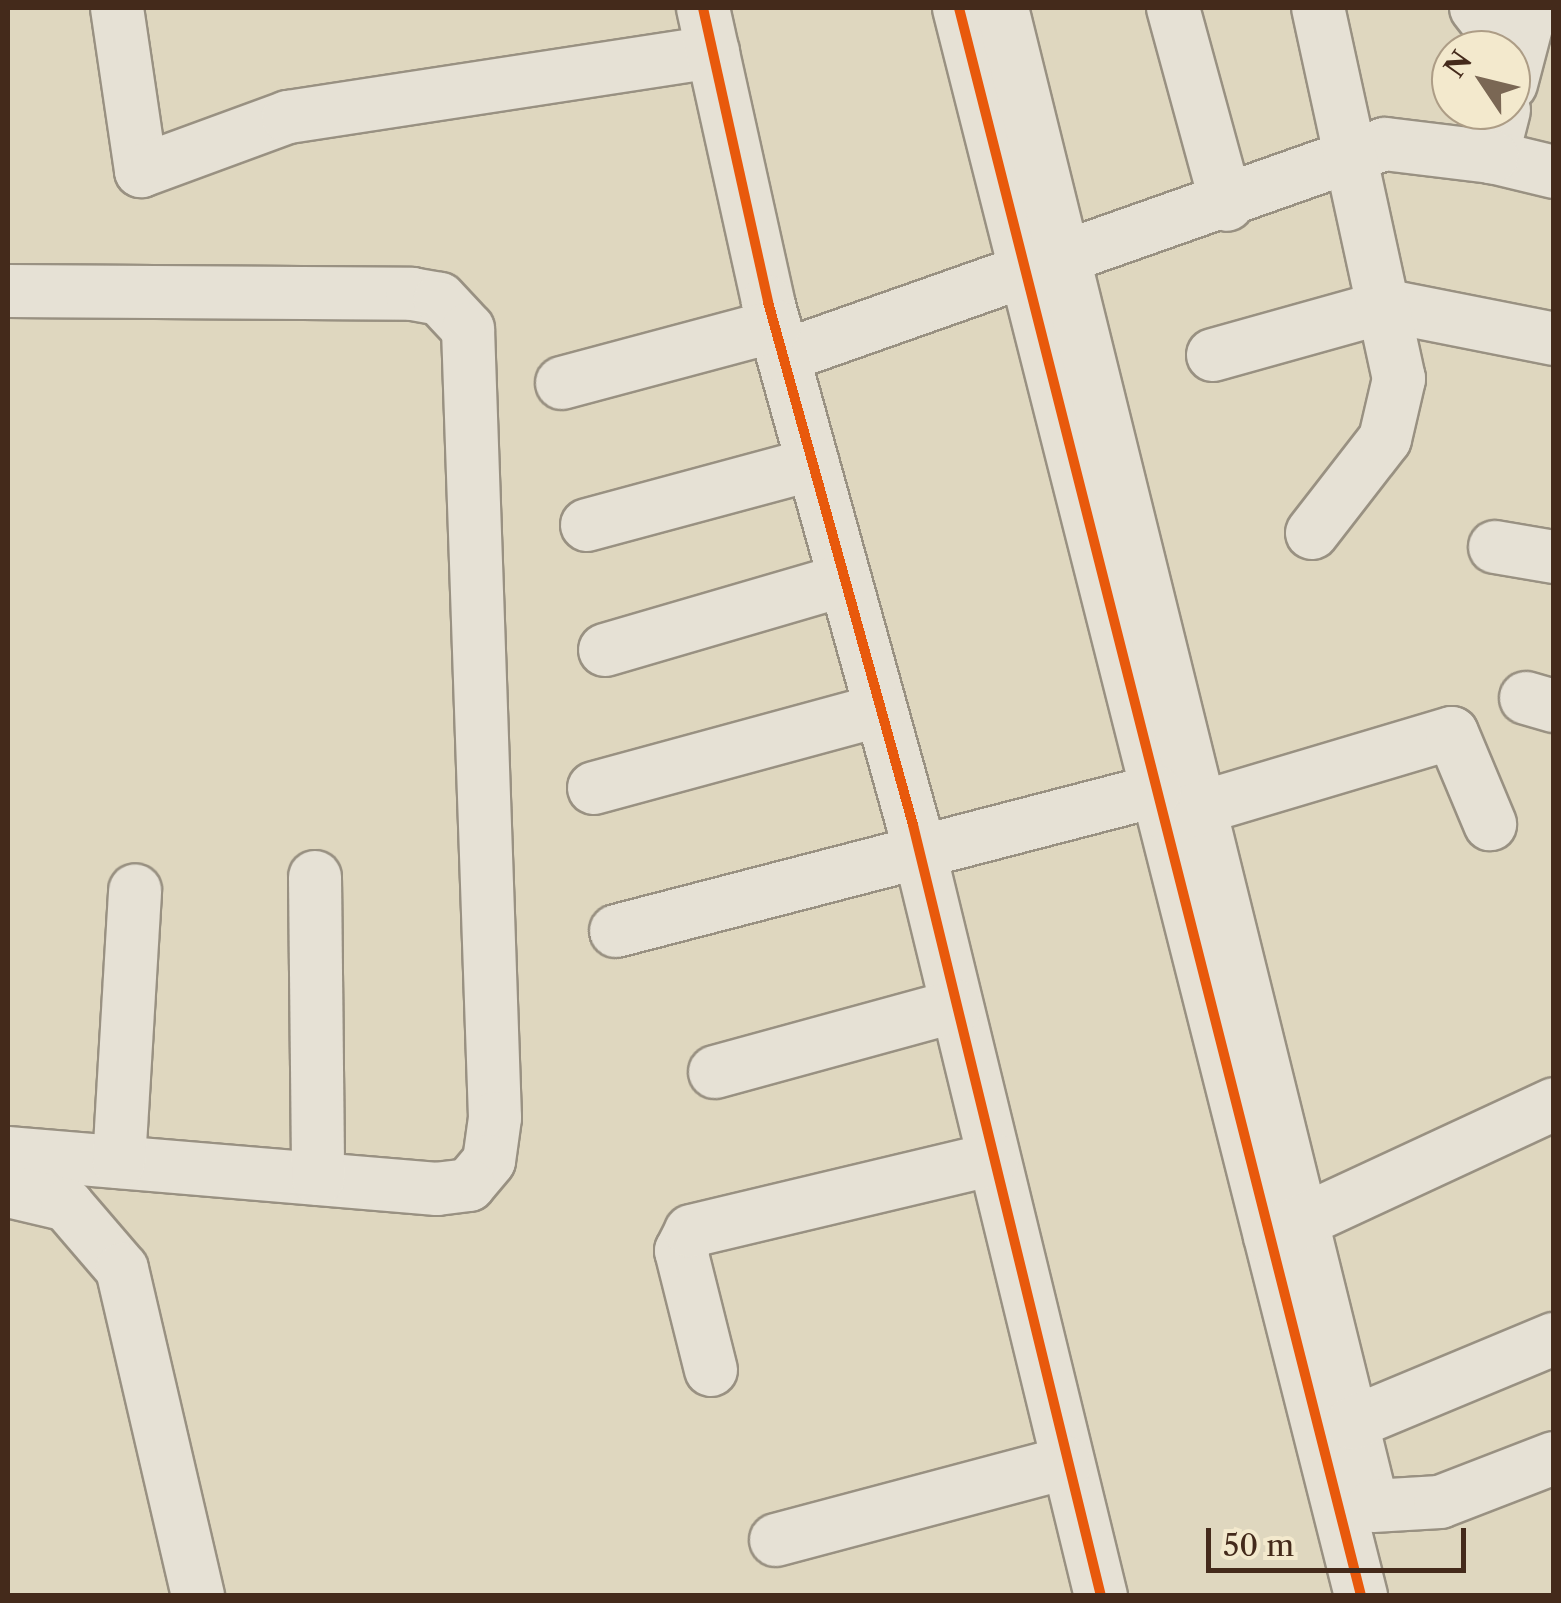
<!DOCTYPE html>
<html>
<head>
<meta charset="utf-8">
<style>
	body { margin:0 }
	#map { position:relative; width:1561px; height:1603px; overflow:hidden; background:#dfd7bf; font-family:"Libre Caslon Text",serif }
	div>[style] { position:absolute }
	.roads { filter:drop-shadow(2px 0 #999182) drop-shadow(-2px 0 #999182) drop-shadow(0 2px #999182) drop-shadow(0 -2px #999182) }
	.minor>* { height:52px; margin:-26px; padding:0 26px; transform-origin:26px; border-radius:26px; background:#e6e1d5 }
	.cycleway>* { height:10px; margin:-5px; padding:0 5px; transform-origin:5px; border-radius:5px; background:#e8590c }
	span { translate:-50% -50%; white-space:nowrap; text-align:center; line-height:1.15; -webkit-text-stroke:8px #f3e9cd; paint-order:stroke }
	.frame { position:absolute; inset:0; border:10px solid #442a1b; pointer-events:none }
	.north { position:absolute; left:1431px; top:30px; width:100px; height:100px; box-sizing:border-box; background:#f3e9cd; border:2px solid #ad9d86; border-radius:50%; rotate:305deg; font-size:28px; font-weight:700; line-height:40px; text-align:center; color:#442a1b }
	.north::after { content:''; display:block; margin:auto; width:35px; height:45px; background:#7a6754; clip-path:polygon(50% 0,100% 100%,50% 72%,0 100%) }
	.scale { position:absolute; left:1206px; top:1528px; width:260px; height:45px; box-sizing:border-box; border:5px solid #442a1b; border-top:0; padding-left:12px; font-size:30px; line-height:35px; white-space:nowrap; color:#442a1b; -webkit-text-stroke:8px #f3e9cd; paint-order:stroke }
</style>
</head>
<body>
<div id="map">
	<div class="roads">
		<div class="minor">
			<div style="left:117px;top:8px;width:165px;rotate:81.6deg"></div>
			<div style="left:141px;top:171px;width:157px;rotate:-20.2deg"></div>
			<div style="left:288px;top:117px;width:430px;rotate:-8.7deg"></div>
			<div style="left:703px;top:8px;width:301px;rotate:77.5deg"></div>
			<div style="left:768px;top:302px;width:543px;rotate:74.5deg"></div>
			<div style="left:913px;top:825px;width:794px;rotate:76.3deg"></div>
			<div style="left:959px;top:8px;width:1638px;rotate:75.79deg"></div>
			<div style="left:1002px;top:8px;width:1533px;rotate:76.11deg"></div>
			<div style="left:1173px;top:8px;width:204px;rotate:74.7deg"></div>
			<div style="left:1476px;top:8px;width:53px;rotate:51.8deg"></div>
			<div style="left:1511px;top:84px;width:79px;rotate:-75.3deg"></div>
			<div style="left:1504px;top:110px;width:49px;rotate:104.3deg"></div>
			<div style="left:1492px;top:157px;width:64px;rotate:13.6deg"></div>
			<div style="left:8px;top:291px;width:404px;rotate:0.4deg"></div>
			<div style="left:412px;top:294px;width:28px;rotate:10deg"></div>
			<div style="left:440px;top:299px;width:41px;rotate:47deg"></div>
			<div style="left:468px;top:329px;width:789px;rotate:88.04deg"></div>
			<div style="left:495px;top:1118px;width:43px;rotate:97.9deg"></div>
			<div style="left:489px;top:1161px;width:31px;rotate:130deg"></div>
			<div style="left:469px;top:1185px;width:32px;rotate:173deg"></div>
			<div style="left:437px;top:1189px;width:431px;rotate:-175.2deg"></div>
			<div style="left:1213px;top:355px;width:182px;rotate:-15.6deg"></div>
			<div style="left:1388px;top:306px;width:169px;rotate:11.2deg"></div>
			<div style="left:784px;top:356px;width:637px;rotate:-19.43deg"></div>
			<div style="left:1385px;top:144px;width:108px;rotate:6.9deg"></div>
			<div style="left:562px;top:383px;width:220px;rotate:-15deg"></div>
			<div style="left:587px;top:525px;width:234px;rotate:-15.1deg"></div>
			<div style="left:1312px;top:533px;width:119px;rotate:-52.2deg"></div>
			<div style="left:1385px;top:439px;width:62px;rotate:-76.9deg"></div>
			<div style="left:1399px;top:379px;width:380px;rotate:-102.3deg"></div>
			<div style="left:1495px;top:547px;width:60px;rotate:9.6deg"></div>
			<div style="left:605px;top:650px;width:250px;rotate:-16.3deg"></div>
			<div style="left:1526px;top:698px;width:29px;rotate:16deg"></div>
			<div style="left:594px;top:788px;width:297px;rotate:-15.2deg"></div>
			<div style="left:1170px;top:817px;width:294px;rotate:-16.6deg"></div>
			<div style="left:1452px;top:733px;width:99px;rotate:67.3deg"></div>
			<div style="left:315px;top:877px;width:302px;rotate:89.4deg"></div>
			<div style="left:616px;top:931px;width:557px;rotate:-14.56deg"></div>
			<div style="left:715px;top:1072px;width:250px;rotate:-15.3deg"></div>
			<div style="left:119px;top:1162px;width:272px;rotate:-86.6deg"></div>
			<div style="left:8px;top:1191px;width:61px;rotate:13.3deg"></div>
			<div style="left:67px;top:1205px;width:84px;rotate:49.3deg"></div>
			<div style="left:122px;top:1269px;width:336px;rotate:76.9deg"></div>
			<div style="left:1270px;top:1236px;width:313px;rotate:-24.9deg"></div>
			<div style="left:711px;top:1370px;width:123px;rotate:-104.1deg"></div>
			<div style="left:681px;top:1251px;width:22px;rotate:-63deg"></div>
			<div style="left:691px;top:1231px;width:310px;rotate:-13.4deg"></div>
			<div style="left:1352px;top:1423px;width:219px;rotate:-22.6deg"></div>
			<div style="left:1373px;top:1506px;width:67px;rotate:-3.4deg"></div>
			<div style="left:1440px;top:1502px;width:122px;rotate:-21.1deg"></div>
			<div style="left:776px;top:1540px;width:300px;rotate:-14.9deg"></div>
		</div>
	</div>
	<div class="cycleway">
		<div style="left:703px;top:8px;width:301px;rotate:77.5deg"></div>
		<div style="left:768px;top:302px;width:543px;rotate:74.5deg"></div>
		<div style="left:913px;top:825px;width:794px;rotate:76.3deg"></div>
		<div style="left:959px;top:8px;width:1638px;rotate:75.79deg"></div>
	</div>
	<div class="frame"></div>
	<div class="north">N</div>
	<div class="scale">50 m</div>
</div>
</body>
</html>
